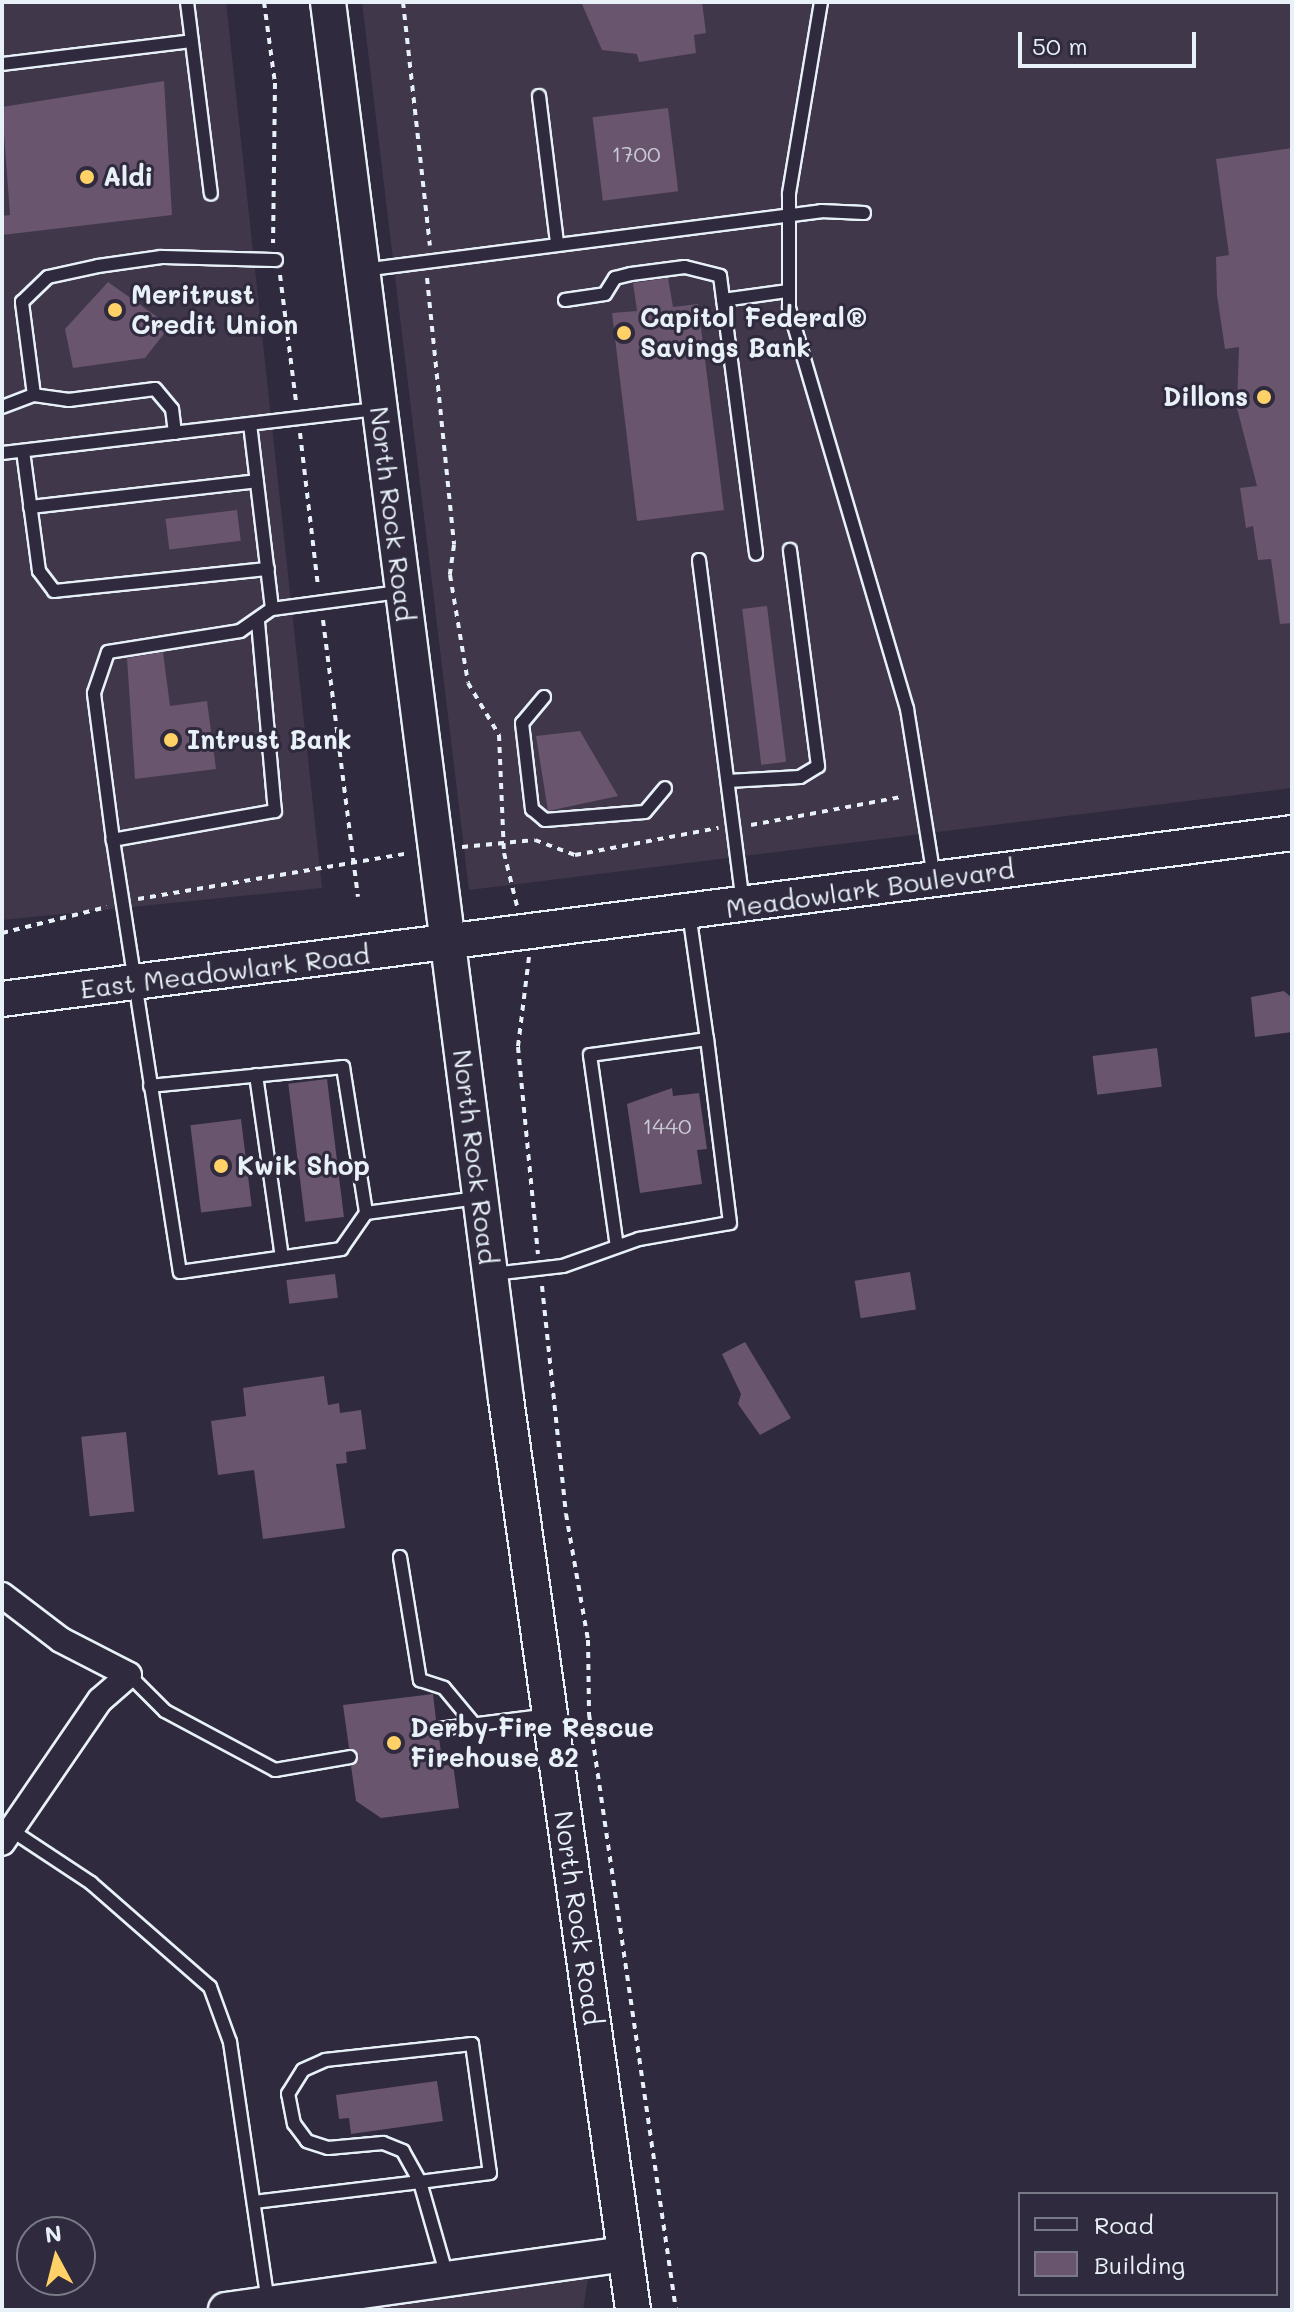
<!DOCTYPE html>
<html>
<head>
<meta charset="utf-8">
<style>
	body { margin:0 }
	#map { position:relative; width:1294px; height:2312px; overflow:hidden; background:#2f2a3d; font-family:Mali,sans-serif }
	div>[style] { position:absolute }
	.built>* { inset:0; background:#40374b }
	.building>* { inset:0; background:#69556d; transform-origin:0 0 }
	.path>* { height:4px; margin-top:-2px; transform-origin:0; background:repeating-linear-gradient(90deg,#e8f1f8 0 6px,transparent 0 12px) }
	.roads { filter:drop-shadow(2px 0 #e8f1f8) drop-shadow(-2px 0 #e8f1f8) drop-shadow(0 2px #e8f1f8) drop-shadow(0 -2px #e8f1f8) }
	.lane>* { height:12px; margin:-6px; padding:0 6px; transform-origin:6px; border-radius:6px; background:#2f2a3d }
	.street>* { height:24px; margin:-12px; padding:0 12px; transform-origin:12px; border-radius:12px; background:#2f2a3d }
	.secondary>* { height:34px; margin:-17px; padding:0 17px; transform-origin:17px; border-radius:17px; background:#2f2a3d }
	.dots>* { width:22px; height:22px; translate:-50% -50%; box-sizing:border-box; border:4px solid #2f2a3d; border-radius:50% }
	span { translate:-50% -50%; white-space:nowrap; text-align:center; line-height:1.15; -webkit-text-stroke:6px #2f2a3d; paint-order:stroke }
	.number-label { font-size:22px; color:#c8cad5 }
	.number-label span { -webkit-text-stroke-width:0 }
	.poi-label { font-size:26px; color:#e8f1f8; font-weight:700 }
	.left { translate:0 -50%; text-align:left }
	.right { translate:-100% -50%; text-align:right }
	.street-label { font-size:26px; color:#e8f1f8 }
	.frame { position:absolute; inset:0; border:4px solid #e8f1f8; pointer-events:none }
	.legend { position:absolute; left:1018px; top:2192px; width:260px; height:104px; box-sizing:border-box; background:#2f2a3d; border:2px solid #797a88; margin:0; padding:10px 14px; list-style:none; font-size:24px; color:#e8f1f8 }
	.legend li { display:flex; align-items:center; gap:16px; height:40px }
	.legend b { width:40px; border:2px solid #797a88 }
	.north { position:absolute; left:16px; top:2216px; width:80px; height:80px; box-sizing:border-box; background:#2f2a3d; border:2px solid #797a88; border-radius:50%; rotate:353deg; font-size:22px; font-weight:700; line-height:32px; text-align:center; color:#e8f1f8 }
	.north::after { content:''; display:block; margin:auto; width:28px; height:36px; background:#ffd166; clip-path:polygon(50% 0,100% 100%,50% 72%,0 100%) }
	.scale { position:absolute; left:1018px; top:32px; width:178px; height:36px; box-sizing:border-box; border:4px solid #e8f1f8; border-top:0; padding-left:10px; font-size:24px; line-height:28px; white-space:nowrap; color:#e8f1f8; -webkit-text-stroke:6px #2f2a3d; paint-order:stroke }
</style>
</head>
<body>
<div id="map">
	<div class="built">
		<div style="clip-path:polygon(2px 2px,226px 2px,322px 888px,2px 920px)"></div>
		<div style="clip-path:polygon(362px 2px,1292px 2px,1292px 788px,469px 890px)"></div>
		<div style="clip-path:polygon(589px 2272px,583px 2310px,275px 2310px)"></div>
	</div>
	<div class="building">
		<div style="clip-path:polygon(581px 2px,702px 2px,706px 33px,694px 35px,696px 53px,639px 62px,637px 54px,602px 50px)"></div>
		<div style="clip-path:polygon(164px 81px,172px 215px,2px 235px,2px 216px,10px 215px,2px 107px)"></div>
		<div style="left:668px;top:108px;width:84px;height:76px;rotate:83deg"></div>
		<div style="clip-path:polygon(1292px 148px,1292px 623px,1280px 624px,1271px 559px,1258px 560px,1253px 526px,1246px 528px,1240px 488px,1257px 486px,1237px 408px,1239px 347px,1225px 349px,1217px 295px,1216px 257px,1229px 255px,1216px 159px)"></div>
		<div style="clip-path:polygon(668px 278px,673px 307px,698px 304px,724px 510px,637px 521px,612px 313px,637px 311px,633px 283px)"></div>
		<div style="clip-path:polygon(108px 282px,170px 326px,145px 358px,73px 368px,65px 329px)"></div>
		<div style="left:237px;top:510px;width:31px;height:72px;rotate:83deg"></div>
		<div style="left:767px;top:606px;width:157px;height:25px;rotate:83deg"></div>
		<div style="clip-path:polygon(163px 652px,170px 706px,207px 701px,216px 769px,135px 779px,127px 658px)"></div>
		<div style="clip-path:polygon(580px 731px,618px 796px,548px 811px,536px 736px)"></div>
		<div style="clip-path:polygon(1284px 991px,1292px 998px,1292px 1032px,1255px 1037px,1251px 997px)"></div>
		<div style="left:1157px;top:1048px;width:39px;height:65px;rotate:83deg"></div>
		<div style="left:327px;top:1079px;width:139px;height:39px;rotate:83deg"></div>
		<div style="clip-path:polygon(672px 1088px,673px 1096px,699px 1093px,707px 1149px,697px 1150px,702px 1184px,640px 1193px,627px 1104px)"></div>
		<div style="left:241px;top:1119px;width:88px;height:51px;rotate:83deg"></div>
		<div style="left:910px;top:1272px;width:38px;height:56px;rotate:81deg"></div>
		<div style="left:335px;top:1274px;width:24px;height:49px;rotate:83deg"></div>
		<div style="clip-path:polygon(745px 1342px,791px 1418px,760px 1435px,738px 1404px,741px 1394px,722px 1354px)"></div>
		<div style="clip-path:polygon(324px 1376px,328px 1405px,339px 1403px,340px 1413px,361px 1410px,366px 1449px,346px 1452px,347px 1463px,336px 1464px,345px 1528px,263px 1539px,254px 1470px,218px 1475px,211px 1421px,246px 1416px,243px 1388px)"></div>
		<div style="left:126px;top:1432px;width:80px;height:45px;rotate:84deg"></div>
		<div style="clip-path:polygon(433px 1694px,436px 1720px,429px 1731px,439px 1738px,443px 1766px,453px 1764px,459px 1808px,381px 1818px,356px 1801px,351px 1766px,359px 1756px,349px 1748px,343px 1705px)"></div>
		<div style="clip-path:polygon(437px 2081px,443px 2121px,351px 2134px,349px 2118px,339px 2119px,336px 2095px)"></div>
	</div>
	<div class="path">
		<div style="left:264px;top:2px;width:82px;rotate:82.3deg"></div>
		<div style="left:275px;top:83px;width:160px;rotate:90.7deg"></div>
		<div style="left:403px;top:2px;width:245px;rotate:83.7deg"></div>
		<div style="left:280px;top:275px;width:127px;rotate:82.8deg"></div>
		<div style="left:427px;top:278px;width:268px;rotate:84.2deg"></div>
		<div style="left:454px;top:545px;width:30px;rotate:98deg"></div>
		<div style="left:450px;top:575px;width:109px;rotate:80.5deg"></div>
		<div style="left:468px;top:683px;width:61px;rotate:59.2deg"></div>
		<div style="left:499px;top:735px;width:118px;rotate:87.6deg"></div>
		<div style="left:504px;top:853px;width:55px;rotate:76.2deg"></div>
		<div style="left:300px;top:433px;width:155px;rotate:83.3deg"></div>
		<div style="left:323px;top:620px;width:279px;rotate:82.8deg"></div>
		<div style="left:751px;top:825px;width:153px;rotate:-10.6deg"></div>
		<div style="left:462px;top:847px;width:73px;rotate:-5.5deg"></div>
		<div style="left:535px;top:840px;width:43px;rotate:20.6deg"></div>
		<div style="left:575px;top:855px;width:146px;rotate:-10.7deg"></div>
		<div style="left:138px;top:899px;width:275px;rotate:-9.6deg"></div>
		<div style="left:2px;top:933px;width:108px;rotate:-13.9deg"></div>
		<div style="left:529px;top:957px;width:91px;rotate:97deg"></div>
		<div style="left:518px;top:1047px;width:208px;rotate:84.5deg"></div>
		<div style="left:542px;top:1286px;width:229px;rotate:84deg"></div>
		<div style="left:566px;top:1514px;width:128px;rotate:80.1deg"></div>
		<div style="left:588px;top:1640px;width:74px;rotate:89.2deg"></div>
		<div style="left:589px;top:1714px;width:602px;rotate:81.7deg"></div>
	</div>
	<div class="roads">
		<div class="lane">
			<div style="left:187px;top:2px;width:193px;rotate:82.9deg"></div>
			<div style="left:821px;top:2px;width:195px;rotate:99.5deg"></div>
			<div style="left:789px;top:194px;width:114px;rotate:90deg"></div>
			<div style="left:789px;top:308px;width:418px;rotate:73.6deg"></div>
			<div style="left:907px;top:709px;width:170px;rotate:80.9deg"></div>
			<div style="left:2px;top:64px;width:191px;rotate:-6.9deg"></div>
			<div style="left:539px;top:96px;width:147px;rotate:83deg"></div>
			<div style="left:363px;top:270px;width:462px;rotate:-7.3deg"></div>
			<div style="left:821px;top:211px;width:43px;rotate:2.7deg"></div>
			<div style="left:565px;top:300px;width:40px;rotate:-8.5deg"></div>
			<div style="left:605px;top:294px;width:19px;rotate:-58deg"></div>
			<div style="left:615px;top:278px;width:16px;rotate:-14deg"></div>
			<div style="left:631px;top:274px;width:54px;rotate:-7.4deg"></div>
			<div style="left:685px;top:267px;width:36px;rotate:14deg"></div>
			<div style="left:720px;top:276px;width:280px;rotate:82.6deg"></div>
			<div style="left:723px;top:300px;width:66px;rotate:-7.9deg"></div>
			<div style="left:2px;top:407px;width:34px;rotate:-21deg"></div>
			<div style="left:250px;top:424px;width:186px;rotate:83.2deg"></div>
			<div style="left:175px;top:433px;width:24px;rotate:-97deg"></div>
			<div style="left:172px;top:409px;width:26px;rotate:-130deg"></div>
			<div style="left:155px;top:389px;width:87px;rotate:172.7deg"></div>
			<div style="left:69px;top:400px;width:35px;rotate:-172deg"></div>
			<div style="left:34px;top:395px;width:94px;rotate:-97.4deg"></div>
			<div style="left:22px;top:302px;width:36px;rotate:-44deg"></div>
			<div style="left:48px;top:277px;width:51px;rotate:-12.4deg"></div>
			<div style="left:98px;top:266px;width:64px;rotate:-8.1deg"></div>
			<div style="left:161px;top:257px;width:115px;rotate:1.5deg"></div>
			<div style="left:23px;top:451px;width:121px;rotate:82.4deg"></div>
			<div style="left:39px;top:571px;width:25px;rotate:53deg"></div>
			<div style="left:54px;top:591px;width:215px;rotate:-5.9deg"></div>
			<div style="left:2px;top:453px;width:377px;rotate:-6.7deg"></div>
			<div style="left:30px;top:507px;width:228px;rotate:-6.5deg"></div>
			<div style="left:699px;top:560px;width:345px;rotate:82.7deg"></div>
			<div style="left:258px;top:622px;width:190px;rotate:84.9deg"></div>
			<div style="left:275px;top:811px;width:165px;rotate:169.9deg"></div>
			<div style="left:113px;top:840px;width:437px;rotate:81.2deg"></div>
			<div style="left:180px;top:1272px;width:163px;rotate:-8.1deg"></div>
			<div style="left:341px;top:1249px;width:44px;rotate:-55.2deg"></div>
			<div style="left:366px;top:1213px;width:112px;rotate:-7.7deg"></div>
			<div style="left:544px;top:697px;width:34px;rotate:130deg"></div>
			<div style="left:522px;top:723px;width:87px;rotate:83.4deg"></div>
			<div style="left:532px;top:809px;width:17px;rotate:40deg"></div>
			<div style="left:545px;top:820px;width:100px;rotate:-4.6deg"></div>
			<div style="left:645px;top:812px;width:31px;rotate:-50deg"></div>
			<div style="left:728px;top:781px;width:72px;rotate:-3.2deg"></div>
			<div style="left:800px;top:777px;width:21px;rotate:-31deg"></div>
			<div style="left:818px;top:766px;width:218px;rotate:-97.4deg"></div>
			<div style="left:113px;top:840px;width:148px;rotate:-97.4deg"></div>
			<div style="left:94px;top:693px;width:43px;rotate:-71.1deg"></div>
			<div style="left:108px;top:652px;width:134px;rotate:-9deg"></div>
			<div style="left:240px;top:631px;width:39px;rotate:-35deg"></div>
			<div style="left:272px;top:609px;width:128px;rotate:-7.6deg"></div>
			<div style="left:689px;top:913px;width:127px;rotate:81.9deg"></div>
			<div style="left:256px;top:1075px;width:184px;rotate:81.9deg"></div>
			<div style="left:150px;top:1086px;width:194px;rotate:-5.6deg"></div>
			<div style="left:343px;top:1067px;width:148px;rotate:81deg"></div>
			<div style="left:493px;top:1274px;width:70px;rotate:-6.5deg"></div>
			<div style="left:563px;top:1266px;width:81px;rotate:-19.6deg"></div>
			<div style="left:639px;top:1239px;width:92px;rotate:-10deg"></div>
			<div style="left:730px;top:1223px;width:185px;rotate:-97.1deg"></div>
			<div style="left:707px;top:1039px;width:118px;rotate:172.2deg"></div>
			<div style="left:590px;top:1055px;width:193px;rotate:82deg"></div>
			<div style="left:400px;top:1557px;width:125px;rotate:80.8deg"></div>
			<div style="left:420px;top:1680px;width:25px;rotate:18deg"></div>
			<div style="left:444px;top:1688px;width:47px;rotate:50.2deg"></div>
			<div style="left:129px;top:1675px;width:51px;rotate:45deg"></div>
			<div style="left:165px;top:1711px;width:125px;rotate:28.2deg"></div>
			<div style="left:275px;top:1770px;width:76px;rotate:-9.8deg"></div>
			<div style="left:438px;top:1729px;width:113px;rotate:-7.1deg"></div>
			<div style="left:11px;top:1830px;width:96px;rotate:33.5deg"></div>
			<div style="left:91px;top:1883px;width:158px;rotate:41.2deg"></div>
			<div style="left:210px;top:1987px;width:59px;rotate:70deg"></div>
			<div style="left:230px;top:2042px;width:264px;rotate:81.7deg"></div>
			<div style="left:254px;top:2202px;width:167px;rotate:-6.9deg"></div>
			<div style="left:420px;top:2182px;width:35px;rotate:-119deg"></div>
			<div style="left:403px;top:2151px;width:22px;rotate:-158deg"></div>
			<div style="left:383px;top:2143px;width:55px;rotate:174.8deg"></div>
			<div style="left:328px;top:2148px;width:22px;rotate:-162deg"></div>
			<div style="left:307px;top:2141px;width:21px;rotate:-127deg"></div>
			<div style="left:294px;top:2124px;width:31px;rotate:-101deg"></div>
			<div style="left:288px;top:2094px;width:28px;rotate:-58deg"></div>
			<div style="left:303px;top:2070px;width:24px;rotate:-24deg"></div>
			<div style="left:325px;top:2060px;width:148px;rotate:-6.2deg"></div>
			<div style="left:472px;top:2044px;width:130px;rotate:82.1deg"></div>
			<div style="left:490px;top:2173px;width:71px;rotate:172.7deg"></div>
			<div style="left:420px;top:2182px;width:98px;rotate:74deg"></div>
		</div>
		<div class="street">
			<div style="left:2px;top:1595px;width:74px;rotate:37.3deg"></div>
			<div style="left:61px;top:1640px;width:76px;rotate:27.2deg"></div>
			<div style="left:129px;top:1675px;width:38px;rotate:139deg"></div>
			<div style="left:100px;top:1700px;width:173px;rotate:124.4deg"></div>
		</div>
		<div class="secondary">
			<div style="left:328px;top:2px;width:1408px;rotate:82.74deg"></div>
			<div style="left:506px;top:1399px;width:920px;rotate:82.06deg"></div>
			<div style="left:2px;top:999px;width:1301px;rotate:-7.33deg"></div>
			<div style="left:226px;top:2310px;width:403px;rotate:-8deg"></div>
		</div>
	</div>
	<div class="dots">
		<div style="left:87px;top:177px;background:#ffd166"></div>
		<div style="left:115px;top:310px;background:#ffd166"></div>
		<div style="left:624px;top:333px;background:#ffd166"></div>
		<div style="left:1264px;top:397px;background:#ffd166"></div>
		<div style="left:171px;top:740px;background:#ffd166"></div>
		<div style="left:221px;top:1166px;background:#ffd166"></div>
		<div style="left:394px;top:1743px;background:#ffd166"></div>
	</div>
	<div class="number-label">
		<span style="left:636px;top:154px">1700</span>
		<span style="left:667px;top:1126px">1440</span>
	</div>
	<div class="poi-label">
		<span class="left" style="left:103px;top:177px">Aldi</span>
		<span class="left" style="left:131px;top:310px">Meritrust<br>Credit Union</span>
		<span class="left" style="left:640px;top:333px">Capitol Federal®<br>Savings Bank</span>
		<span class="right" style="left:1248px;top:397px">Dillons</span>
		<span class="left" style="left:187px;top:740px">Intrust Bank</span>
		<span class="left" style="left:237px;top:1166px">Kwik Shop</span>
		<span class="left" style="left:410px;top:1743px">Derby Fire Rescue<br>Firehouse 82</span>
	</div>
	<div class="street-label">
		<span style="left:392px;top:514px;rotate:83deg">North Rock Road</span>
		<span style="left:870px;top:889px;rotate:-8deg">Meadowlark Boulevard</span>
		<span style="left:225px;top:972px;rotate:-7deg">East Meadowlark Road</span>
		<span style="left:475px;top:1157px;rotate:83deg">North Rock Road</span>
		<span style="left:578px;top:1918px;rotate:82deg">North Rock Road</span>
	</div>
	<div class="frame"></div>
	<ul class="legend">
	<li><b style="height:10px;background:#2f2a3d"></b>Road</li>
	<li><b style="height:22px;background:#69556d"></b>Building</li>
	</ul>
	<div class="north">N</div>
	<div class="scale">50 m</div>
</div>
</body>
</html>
